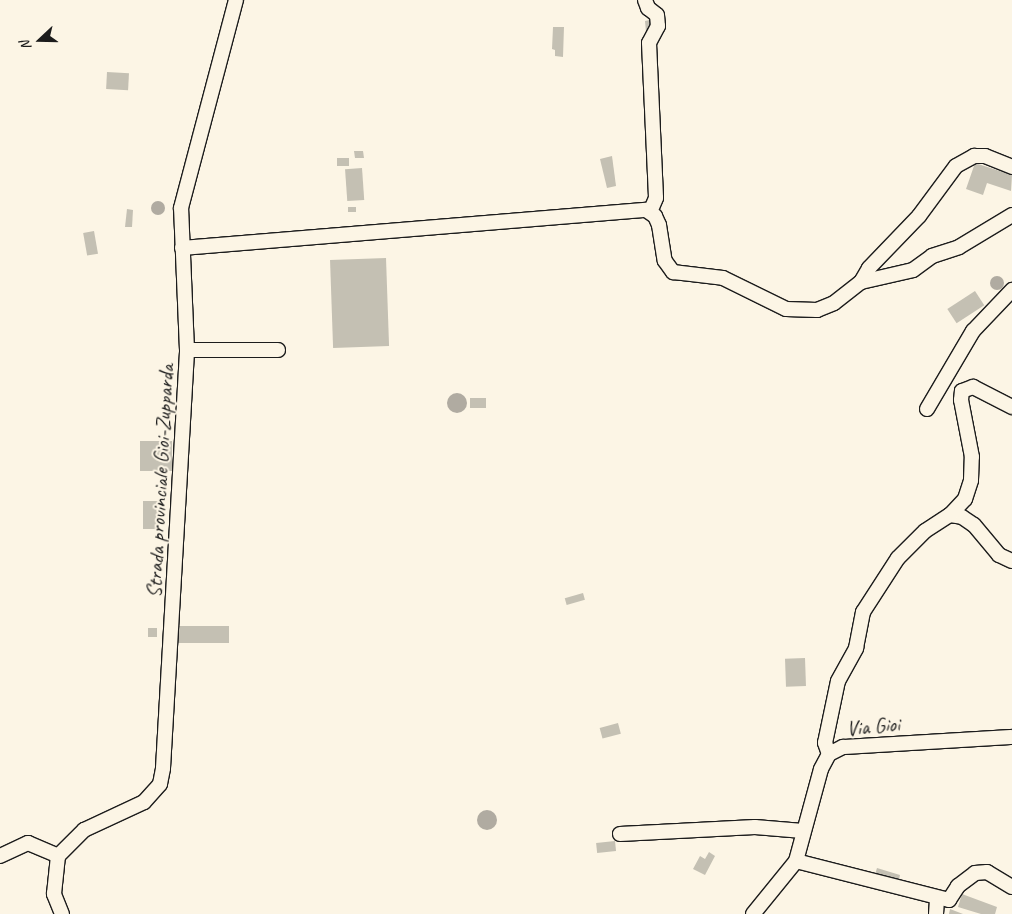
<!DOCTYPE html>
<html>
<head>
<meta charset="utf-8">
<style>
	body { margin:0 }
	#map { position:relative; width:1012px; height:914px; overflow:hidden; background:#fcf5e5; font-family:Caveat,sans-serif }
	div>[style] { position:absolute }
	.water>* { inset:0; background:#b0aba1 }
	.round { border-radius:50% }
	.building>* { inset:0; background:#c4c0b3; transform-origin:0 0 }
	.roads { filter:drop-shadow(1px 0 #1c1c1c) drop-shadow(-1px 0 #1c1c1c) drop-shadow(0 1px #1c1c1c) drop-shadow(0 -1px #1c1c1c) }
	.minor>* { height:14px; margin:-7px; padding:0 7px; transform-origin:7px; border-radius:7px; background:#fcf5e5 }
	span { translate:-50% -50%; white-space:nowrap; text-align:center; line-height:1.15; -webkit-text-stroke:4px #fcf5e5; paint-order:stroke }
	.street-label { font-size:21px; color:#1c1c1c }
	.north { position:absolute; left:15px; top:15px; width:50px; height:50px; -webkit-text-stroke:4px #fcf5e5; paint-order:stroke; rotate:249deg; font-size:14px; font-weight:700; line-height:20px; text-align:center; color:#1c1c1c }
	.north::after { content:''; display:block; margin:auto; width:18px; height:22px; background:#1c1c1c; clip-path:polygon(50% 0,100% 100%,50% 72%,0 100%) }
</style>
</head>
<body>
<div id="map">
	<div class="water">
		<div class="round" style="left:151px;top:201px;width:14px;height:14px"></div>
		<div class="round" style="left:990px;top:276px;width:14px;height:14px"></div>
		<div class="round" style="left:447px;top:393px;width:20px;height:20px"></div>
		<div class="round" style="left:477px;top:810px;width:20px;height:20px"></div>
	</div>
	<div class="building">
		<div style="clip-path:polygon(654px 19px,655px 30px,646px 32px,645px 21px)"></div>
		<div style="clip-path:polygon(553px 27px,564px 27px,563px 57px,555px 56px,555px 50px,552px 49px)"></div>
		<div style="left:107px;top:72px;width:22px;height:17px;rotate:3deg"></div>
		<div style="clip-path:polygon(354px 151px,363px 151px,364px 158px,355px 158px)"></div>
		<div style="clip-path:polygon(612px 156px,616px 186px,607px 188px,600px 159px)"></div>
		<div style="left:349px;top:158px;width:8px;height:12px;rotate:90deg"></div>
		<div style="clip-path:polygon(975px 163px,1012px 175px,1011px 191px,987px 183px,983px 195px,966px 189px)"></div>
		<div style="left:362px;top:168px;width:32px;height:17px;rotate:86deg"></div>
		<div style="left:348px;top:207px;width:8px;height:5px"></div>
		<div style="clip-path:polygon(127px 209px,133px 210px,132px 227px,125px 227px)"></div>
		<div style="left:94px;top:231px;width:23px;height:11px;rotate:80deg"></div>
		<div style="left:386px;top:258px;width:88px;height:56px;rotate:88deg"></div>
		<div style="left:975px;top:291px;width:17px;height:33px;rotate:57deg"></div>
		<div style="left:470px;top:398px;width:16px;height:10px"></div>
		<div style="left:140px;top:441px;width:32px;height:30px"></div>
		<div style="left:143px;top:501px;width:16px;height:28px"></div>
		<div style="left:583px;top:593px;width:7px;height:19px;rotate:74deg"></div>
		<div style="left:229px;top:626px;width:17px;height:51px;rotate:90deg"></div>
		<div style="left:148px;top:628px;width:9px;height:9px"></div>
		<div style="left:805px;top:658px;width:28px;height:20px;rotate:88deg"></div>
		<div style="left:618px;top:723px;width:11px;height:19px;rotate:75deg"></div>
		<div style="left:615px;top:841px;width:10px;height:19px;rotate:84deg"></div>
		<div style="clip-path:polygon(709px 852px,715px 856px,705px 875px,693px 869px,700px 856px,705px 859px)"></div>
		<div style="clip-path:polygon(877px 868px,900px 875px,898px 884px,874px 878px)"></div>
		<div style="clip-path:polygon(962px 894px,997px 907px,995px 914px,981px 914px,958px 907px)"></div>
		<div style="clip-path:polygon(950px 909px,963px 914px,949px 914px)"></div>
	</div>
	<div class="roads">
		<div class="minor">
			<div style="left:645px;top:0;width:9px;rotate:69deg"></div>
			<div style="left:648px;top:8px;width:11px;rotate:38deg"></div>
			<div style="left:657px;top:15px;width:11px;rotate:85deg"></div>
			<div style="left:658px;top:26px;width:19px;rotate:118deg"></div>
			<div style="left:649px;top:43px;width:155px;rotate:87.4deg"></div>
			<div style="left:656px;top:198px;width:15px;rotate:113deg"></div>
			<div style="left:182px;top:248px;width:466px;rotate:-4.7deg"></div>
			<div style="left:646px;top:210px;width:11px;rotate:34deg"></div>
			<div style="left:655px;top:216px;width:10px;rotate:66deg"></div>
			<div style="left:659px;top:225px;width:36px;rotate:81deg"></div>
			<div style="left:665px;top:261px;width:14px;rotate:54deg"></div>
			<div style="left:673px;top:272px;width:50px;rotate:6.8deg"></div>
			<div style="left:723px;top:278px;width:70px;rotate:26.2deg"></div>
			<div style="left:786px;top:309px;width:31px;rotate:2deg"></div>
			<div style="left:817px;top:310px;width:18px;rotate:-22deg"></div>
			<div style="left:834px;top:303px;width:34px;rotate:-38deg"></div>
			<div style="left:861px;top:282px;width:16px;rotate:-60deg"></div>
			<div style="left:869px;top:268px;width:72px;rotate:-46.1deg"></div>
			<div style="left:919px;top:216px;width:62px;rotate:-53.5deg"></div>
			<div style="left:956px;top:166px;width:21px;rotate:-29deg"></div>
			<div style="left:974px;top:156px;width:11px"></div>
			<div style="left:985px;top:156px;width:29px;rotate:22deg"></div>
			<div style="left:861px;top:282px;width:53px;rotate:-13deg"></div>
			<div style="left:913px;top:270px;width:24px;rotate:-36deg"></div>
			<div style="left:932px;top:256px;width:28px;rotate:-18deg"></div>
			<div style="left:959px;top:247px;width:62px;rotate:-31.1deg"></div>
			<div style="left:187px;top:350px;width:91px"></div>
			<div style="left:927px;top:409px;width:91px;rotate:-59.5deg"></div>
			<div style="left:973px;top:331px;width:57px;rotate:-46.4deg"></div>
			<div style="left:950px;top:515px;width:12px;rotate:9deg"></div>
			<div style="left:962px;top:517px;width:14px;rotate:34deg"></div>
			<div style="left:974px;top:525px;width:39px;rotate:50deg"></div>
			<div style="left:999px;top:555px;width:14px;rotate:25deg"></div>
			<div style="left:829px;top:754px;width:12px;rotate:-110deg"></div>
			<div style="left:825px;top:743px;width:63px;rotate:-78.2deg"></div>
			<div style="left:838px;top:681px;width:38px;rotate:-61deg"></div>
			<div style="left:856px;top:648px;width:37px;rotate:-79deg"></div>
			<div style="left:863px;top:612px;width:64px;rotate:-57.1deg"></div>
			<div style="left:898px;top:558px;width:38px;rotate:-45deg"></div>
			<div style="left:925px;top:531px;width:30px;rotate:-33deg"></div>
			<div style="left:950px;top:515px;width:22px;rotate:-47deg"></div>
			<div style="left:965px;top:499px;width:20px;rotate:-72deg"></div>
			<div style="left:971px;top:480px;width:23px;rotate:-88deg"></div>
			<div style="left:972px;top:457px;width:58px;rotate:-100.9deg"></div>
			<div style="left:961px;top:400px;width:9px;rotate:-84deg"></div>
			<div style="left:962px;top:391px;width:12px;rotate:-20deg"></div>
			<div style="left:973px;top:387px;width:44px;rotate:27.1deg"></div>
			<div style="left:620px;top:834px;width:135px;rotate:-3deg"></div>
			<div style="left:755px;top:827px;width:48px;rotate:4.8deg"></div>
			<div style="left:0;top:856px;width:31px;rotate:-25deg"></div>
			<div style="left:28px;top:843px;width:33px;rotate:23deg"></div>
			<div style="left:796px;top:861px;width:158px;rotate:14.3deg"></div>
			<div style="left:949px;top:900px;width:17px;rotate:-57deg"></div>
			<div style="left:958px;top:886px;width:21px;rotate:-37deg"></div>
			<div style="left:975px;top:873px;width:12px;rotate:-5deg"></div>
			<div style="left:987px;top:872px;width:29px;rotate:31deg"></div>
			<div style="left:62px;top:914px;width:22px;rotate:-112deg"></div>
			<div style="left:54px;top:894px;width:38px;rotate:-84deg"></div>
			<div style="left:58px;top:856px;width:37px;rotate:-45deg"></div>
			<div style="left:84px;top:830px;width:66px;rotate:-25deg"></div>
			<div style="left:144px;top:802px;width:24px;rotate:-48deg"></div>
			<div style="left:160px;top:784px;width:16px;rotate:-79deg"></div>
			<div style="left:163px;top:768px;width:419px;rotate:-86.7deg"></div>
			<div style="left:187px;top:350px;width:142px;rotate:-92.4deg"></div>
			<div style="left:181px;top:208px;width:215px;rotate:-75.2deg"></div>
			<div style="left:753px;top:914px;width:68px;rotate:-50.9deg"></div>
			<div style="left:796px;top:861px;width:95px;rotate:-74.8deg"></div>
			<div style="left:821px;top:769px;width:17px;rotate:-62deg"></div>
			<div style="left:829px;top:754px;width:16px;rotate:-27deg"></div>
			<div style="left:843px;top:747px;width:169px;rotate:-3.4deg"></div>
			<div style="left:936px;top:914px;width:16px;rotate:-86deg"></div>
		</div>
	</div>
	<div class="street-label">
		<span style="left:160px;top:481px;rotate:-87deg">Strada provinciale Gioi-Zupparda</span>
		<span style="left:873px;top:726px;rotate:-5deg">Via Gioi</span>
	</div>
	<div class="north">N</div>
</div>
</body>
</html>
